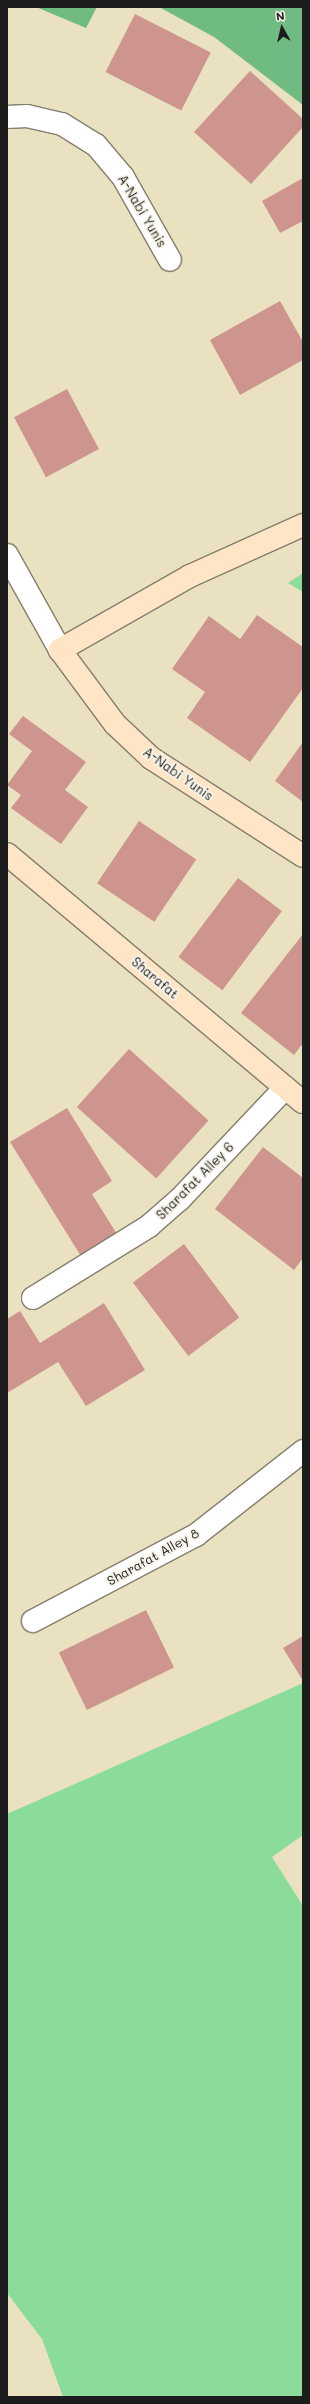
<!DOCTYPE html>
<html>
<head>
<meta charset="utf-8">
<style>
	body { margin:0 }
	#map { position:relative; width:310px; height:2404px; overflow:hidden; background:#eae1c0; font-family:Mali,sans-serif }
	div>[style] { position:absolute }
	.green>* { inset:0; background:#8bdb9a }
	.forest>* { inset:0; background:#70bb82 }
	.building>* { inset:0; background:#ce958f; transform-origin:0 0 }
	.roads { filter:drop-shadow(1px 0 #837e6e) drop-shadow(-1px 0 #837e6e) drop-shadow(0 1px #837e6e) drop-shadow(0 -1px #837e6e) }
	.street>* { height:22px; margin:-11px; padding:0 11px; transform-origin:11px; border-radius:11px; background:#fff }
	.secondary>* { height:22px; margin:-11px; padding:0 11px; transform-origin:11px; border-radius:11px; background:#fee5c5 }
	span { translate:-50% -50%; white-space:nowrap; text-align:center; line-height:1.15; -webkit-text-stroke:4px #f7f3e8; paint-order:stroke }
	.street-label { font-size:13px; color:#1c1c1c }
	.frame { position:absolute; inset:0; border:8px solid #1c1c1c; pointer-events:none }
	.north { position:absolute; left:262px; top:8px; width:40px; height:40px; -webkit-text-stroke:3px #f7f3e8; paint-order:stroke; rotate:352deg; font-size:11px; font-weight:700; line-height:16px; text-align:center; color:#1c1c1c }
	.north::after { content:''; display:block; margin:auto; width:14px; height:18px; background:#1c1c1c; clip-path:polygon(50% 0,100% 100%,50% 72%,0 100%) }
</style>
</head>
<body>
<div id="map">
	<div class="green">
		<div style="clip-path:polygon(303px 573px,303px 592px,288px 583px)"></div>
		<div style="clip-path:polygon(303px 1683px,303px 1835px,272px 1857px,303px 1906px,303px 2397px,63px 2397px,42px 2339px,7px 2293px,7px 1814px)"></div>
	</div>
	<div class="forest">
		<div style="clip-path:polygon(36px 7px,97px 7px,86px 28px)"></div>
		<div style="clip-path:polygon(159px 7px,303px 7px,303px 105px,214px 37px)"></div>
	</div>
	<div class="building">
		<div style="left:135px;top:14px;width:85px;height:65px;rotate:27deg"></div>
		<div style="clip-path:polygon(250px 71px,303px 119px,303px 127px,251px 184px,194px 132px)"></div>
		<div style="clip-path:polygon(303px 178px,303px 221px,280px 233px,262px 201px)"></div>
		<div style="clip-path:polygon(280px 301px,303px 342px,303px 360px,240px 395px,210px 340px)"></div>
		<div style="left:67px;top:389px;width:68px;height:60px;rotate:62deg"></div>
		<div style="clip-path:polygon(257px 615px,303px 647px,303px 688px,250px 762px,187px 718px,205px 692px,172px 669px,209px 616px,240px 639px)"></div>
		<div style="clip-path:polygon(23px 716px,86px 762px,65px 790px,88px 807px,61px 844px,11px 808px,21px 795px,7px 785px,32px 751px,9px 734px)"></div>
		<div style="clip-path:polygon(303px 742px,303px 802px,275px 781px)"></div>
		<div style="left:139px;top:821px;width:69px;height:75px;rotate:34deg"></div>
		<div style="left:238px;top:878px;width:55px;height:99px;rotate:37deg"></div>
		<div style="clip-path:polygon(303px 934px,303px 1043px,294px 1055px,241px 1013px)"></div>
		<div style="left:129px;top:1049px;width:107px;height:78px;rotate:42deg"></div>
		<div style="clip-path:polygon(67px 1108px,112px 1181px,92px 1194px,120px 1239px,84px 1261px,10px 1142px)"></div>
		<div style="clip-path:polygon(263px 1147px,303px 1178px,303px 1258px,294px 1270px,215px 1209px)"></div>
		<div style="left:184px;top:1244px;width:92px;height:64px;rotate:53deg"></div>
		<div style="clip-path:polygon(104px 1303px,145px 1370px,86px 1406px,58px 1362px,7px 1393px,7px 1319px,20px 1311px,40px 1343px)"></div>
		<div style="left:146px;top:1610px;width:64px;height:97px;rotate:64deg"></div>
		<div style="clip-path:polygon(303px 1636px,303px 1681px,283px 1648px)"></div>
	</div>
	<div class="roads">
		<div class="street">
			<div style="left:7px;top:117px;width:20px;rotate:-3deg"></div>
			<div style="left:27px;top:116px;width:36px;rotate:13deg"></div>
			<div style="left:62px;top:124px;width:40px;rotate:32deg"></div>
			<div style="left:96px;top:145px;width:42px;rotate:49.8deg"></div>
			<div style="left:123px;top:177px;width:95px;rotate:60.5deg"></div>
			<div style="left:7px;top:555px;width:109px;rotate:60.8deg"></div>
			<div style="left:33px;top:1298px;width:137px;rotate:-31.8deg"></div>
			<div style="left:149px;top:1226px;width:41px;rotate:-41.1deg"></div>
			<div style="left:180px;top:1199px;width:153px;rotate:-46.6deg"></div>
			<div style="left:33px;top:1621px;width:184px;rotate:-27.8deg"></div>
			<div style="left:196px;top:1535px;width:136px;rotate:-38.1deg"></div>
		</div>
		<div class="secondary">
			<div style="left:303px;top:525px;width:124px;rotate:155.7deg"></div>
			<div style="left:190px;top:576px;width:150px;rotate:150.4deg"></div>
			<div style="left:60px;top:650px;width:92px;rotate:53.4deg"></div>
			<div style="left:115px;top:724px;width:50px;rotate:43.4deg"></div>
			<div style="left:151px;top:758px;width:181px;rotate:32.8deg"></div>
			<div style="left:7px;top:854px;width:386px;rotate:40deg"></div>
		</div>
	</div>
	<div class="street-label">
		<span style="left:142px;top:211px;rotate:59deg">A-Nabi Yunis</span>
		<span style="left:178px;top:774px;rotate:35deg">A-Nabi Yunis</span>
		<span style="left:155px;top:978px;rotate:40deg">Sharafat</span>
		<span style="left:195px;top:1181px;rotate:-45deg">Sharafat Alley 6</span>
		<span style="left:153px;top:1557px;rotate:-29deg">Sharafat Alley 8</span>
	</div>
	<div class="frame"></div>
	<div class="north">N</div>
</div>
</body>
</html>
